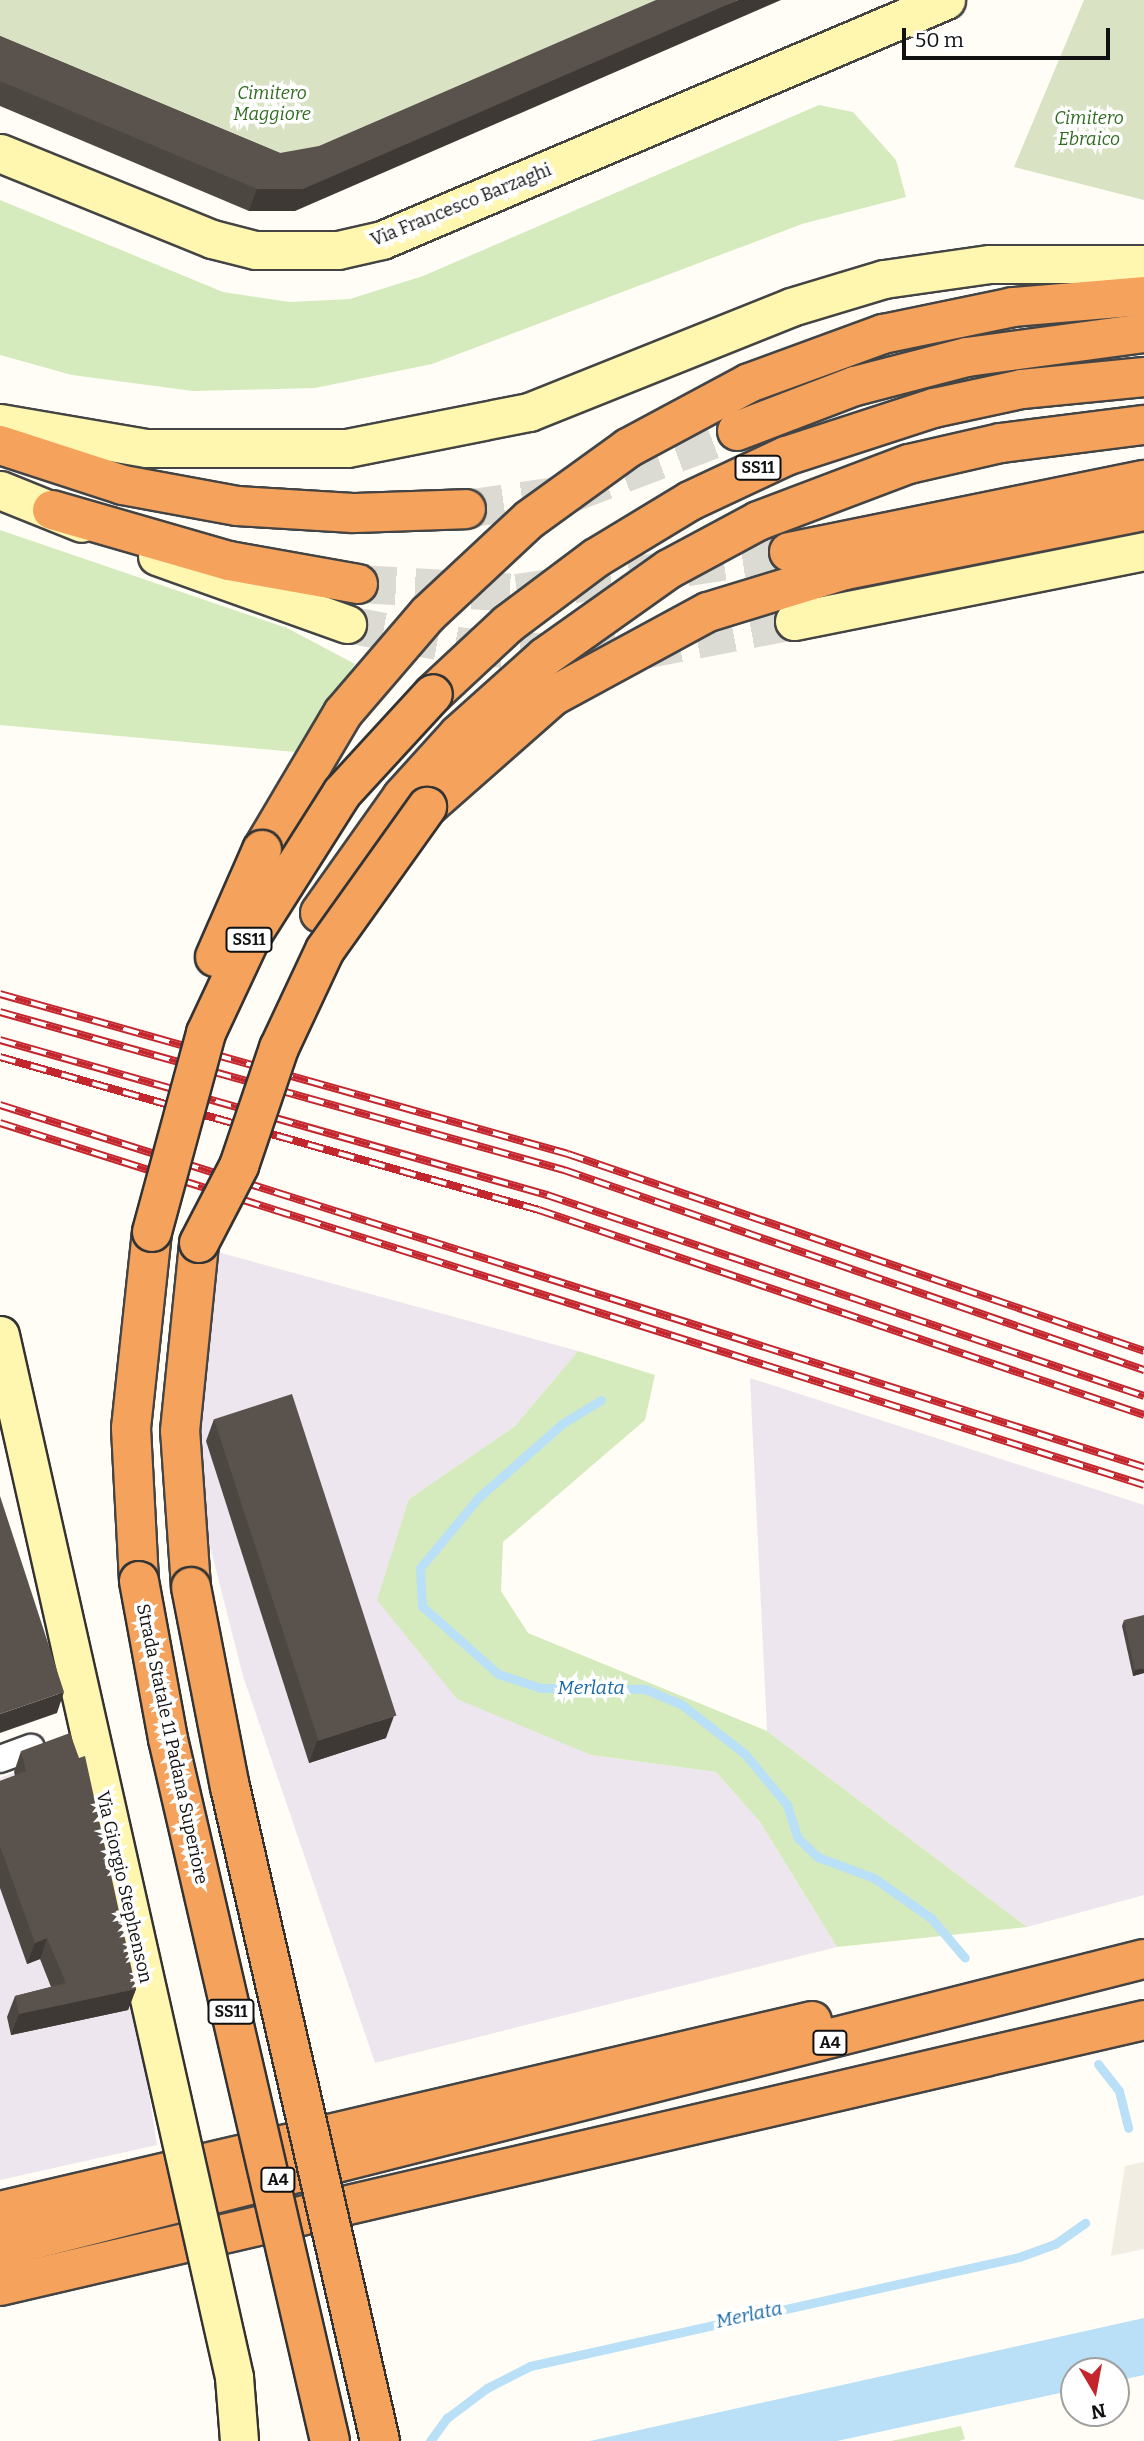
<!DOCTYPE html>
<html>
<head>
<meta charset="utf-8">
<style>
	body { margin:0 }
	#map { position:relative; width:1144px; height:2441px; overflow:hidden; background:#fffdf5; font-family:Bitter,serif }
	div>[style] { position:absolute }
	.industrial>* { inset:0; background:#eee6ef }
	.green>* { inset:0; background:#d5ebbd }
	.cemetery>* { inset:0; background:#d9e3c4 }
	.plaza>* { inset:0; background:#f1ede2 }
	.water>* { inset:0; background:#b9e0f7 }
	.stream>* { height:9px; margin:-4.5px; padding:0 4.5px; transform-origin:4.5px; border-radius:4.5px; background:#b9e0f7 }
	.secondary-tunnel>* { height:37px; margin-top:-18.5px; transform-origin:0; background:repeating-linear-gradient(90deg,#dbdad3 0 37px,transparent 0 55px) }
	.highway-tunnel>* { height:38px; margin-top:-19px; transform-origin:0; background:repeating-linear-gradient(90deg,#dbdad3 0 38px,transparent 0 57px) }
	.roads { filter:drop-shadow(2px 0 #444) drop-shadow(-2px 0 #444) drop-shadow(0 2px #444) drop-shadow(0 -2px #444) }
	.street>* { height:26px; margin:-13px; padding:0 13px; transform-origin:13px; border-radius:13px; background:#fff }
	.secondary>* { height:37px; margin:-18.5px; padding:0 18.5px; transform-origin:18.5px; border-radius:18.5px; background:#fff6b0 }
	.highway>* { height:38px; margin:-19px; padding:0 19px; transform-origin:19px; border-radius:19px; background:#f5a25d }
	.rail>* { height:8px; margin-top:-4px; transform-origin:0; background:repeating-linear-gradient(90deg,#fff 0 16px,#c4262e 0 32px); box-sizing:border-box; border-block:2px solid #c4262e }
	.bridges { filter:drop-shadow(2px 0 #333) drop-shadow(-2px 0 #333) drop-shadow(0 2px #333) drop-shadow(0 -2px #333) }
	.secondary-bridge>* { height:37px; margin:-18.5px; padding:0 18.5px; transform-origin:18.5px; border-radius:18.5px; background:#fff6b0 }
	.highway-bridge>* { height:38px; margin:-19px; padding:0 19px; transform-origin:19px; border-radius:19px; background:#f5a25d }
	.wall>* { inset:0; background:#4d4742 }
	.shaded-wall>* { inset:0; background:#3f3936 }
	.building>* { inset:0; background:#5a524d; transform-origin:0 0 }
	span { translate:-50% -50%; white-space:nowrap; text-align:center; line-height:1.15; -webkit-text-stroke:7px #fff; paint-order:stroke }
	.shield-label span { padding:2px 5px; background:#fff; border:2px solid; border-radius:5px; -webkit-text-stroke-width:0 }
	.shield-label { font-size:16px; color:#111; font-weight:700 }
	.park-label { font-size:18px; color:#2f6b1f; font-style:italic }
	.street-label { font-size:18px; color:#111 }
	.water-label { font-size:19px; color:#1768a6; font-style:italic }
	.north { position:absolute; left:1060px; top:2357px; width:70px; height:70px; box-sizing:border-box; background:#fff; border:2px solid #a0a0a0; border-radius:50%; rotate:170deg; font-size:19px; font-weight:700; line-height:28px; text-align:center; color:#111 }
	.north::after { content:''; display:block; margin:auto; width:24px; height:32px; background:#c4262e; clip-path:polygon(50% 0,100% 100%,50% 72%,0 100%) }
	.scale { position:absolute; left:902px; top:28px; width:208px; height:32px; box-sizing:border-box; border:4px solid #111; border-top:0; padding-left:9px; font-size:21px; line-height:24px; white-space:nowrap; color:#111; -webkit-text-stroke:5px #fff; paint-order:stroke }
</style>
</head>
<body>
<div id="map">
	<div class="industrial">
		<div style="clip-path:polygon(214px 1251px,578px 1351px,515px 1426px,409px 1499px,591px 1755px,716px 1772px,760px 1822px,837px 1947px,375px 2063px,243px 1676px,202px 1515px,187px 1438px)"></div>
		<div style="clip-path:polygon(750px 1378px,1144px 1505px,1144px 1895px,1027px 1927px,767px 1731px)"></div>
		<div style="clip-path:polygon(76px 1748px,129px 1966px,157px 2145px,0 2180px,0 1778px)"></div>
	</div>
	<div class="green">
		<div style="clip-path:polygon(819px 105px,853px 112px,896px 160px,906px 197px,802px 224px,432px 364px,315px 388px,193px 391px,72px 375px,0 355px,0 200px,223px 292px,290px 302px,350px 299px,423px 276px)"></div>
		<div style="clip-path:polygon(0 530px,287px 628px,355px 664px,295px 752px,0 725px)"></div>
		<div style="clip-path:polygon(578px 1351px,655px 1375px,645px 1420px,503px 1542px,501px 1591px,528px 1633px,767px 1731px,1027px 1927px,837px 1947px,760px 1822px,716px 1772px,591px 1755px,457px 1699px,377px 1600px,409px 1499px,515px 1426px)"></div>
		<div style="clip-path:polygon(961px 2426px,965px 2439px,959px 2441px,891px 2441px)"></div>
	</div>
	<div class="cemetery">
		<div style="clip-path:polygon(0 0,779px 0,323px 196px,0 104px)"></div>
		<div style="clip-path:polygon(1084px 0,1144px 0,1144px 200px,1014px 167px)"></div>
	</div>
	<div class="plaza">
		<div style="clip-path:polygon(1144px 2162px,1144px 2249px,1111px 2256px,1125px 2166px)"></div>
	</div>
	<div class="water">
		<div style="clip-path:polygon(1144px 2318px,1144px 2375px,1116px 2381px,1116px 2371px,1074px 2371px,1074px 2390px,837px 2441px,590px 2441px)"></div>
	</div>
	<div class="stream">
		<div style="left:601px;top:1400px;width:44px;rotate:148.8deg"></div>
		<div style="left:563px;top:1423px;width:113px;rotate:138.6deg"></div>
		<div style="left:478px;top:1498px;width:91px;rotate:129.6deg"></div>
		<div style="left:420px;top:1568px;width:38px;rotate:87deg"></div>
		<div style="left:422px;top:1606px;width:102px;rotate:41.8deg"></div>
		<div style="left:498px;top:1674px;width:45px;rotate:18deg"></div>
		<div style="left:541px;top:1688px;width:104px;rotate:0.6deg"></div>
		<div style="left:645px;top:1689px;width:39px;rotate:23deg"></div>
		<div style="left:681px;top:1704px;width:81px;rotate:38deg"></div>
		<div style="left:745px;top:1754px;width:66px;rotate:50.5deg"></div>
		<div style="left:787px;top:1805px;width:35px;rotate:72deg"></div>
		<div style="left:798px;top:1838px;width:28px;rotate:44deg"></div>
		<div style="left:818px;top:1857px;width:60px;rotate:20.6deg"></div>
		<div style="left:874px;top:1878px;width:70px;rotate:35.1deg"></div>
		<div style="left:931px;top:1918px;width:52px;rotate:49.6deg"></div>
		<div style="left:1098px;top:2064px;width:34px;rotate:52deg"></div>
		<div style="left:1119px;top:2091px;width:38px;rotate:76deg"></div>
		<div style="left:430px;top:2441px;width:29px;rotate:-54deg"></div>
		<div style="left:447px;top:2418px;width:50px;rotate:-36.9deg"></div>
		<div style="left:487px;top:2388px;width:48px;rotate:-27.1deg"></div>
		<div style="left:530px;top:2366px;width:501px;rotate:-12.57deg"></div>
		<div style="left:1019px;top:2257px;width:38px;rotate:-20deg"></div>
		<div style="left:1055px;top:2244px;width:37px;rotate:-35deg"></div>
	</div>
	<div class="secondary-tunnel">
		<div style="left:347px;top:624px;width:120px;rotate:10.6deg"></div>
		<div style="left:465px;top:646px;width:114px;rotate:4deg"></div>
		<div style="left:579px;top:654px;width:64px;rotate:-3.6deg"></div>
		<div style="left:643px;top:650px;width:154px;rotate:-10.9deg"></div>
	</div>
	<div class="highway-tunnel">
		<div style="left:466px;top:509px;width:105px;rotate:-8.2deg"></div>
		<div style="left:570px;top:494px;width:178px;rotate:-20.7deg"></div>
		<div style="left:358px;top:584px;width:159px;rotate:3.2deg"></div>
		<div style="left:517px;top:593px;width:275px;rotate:-8.6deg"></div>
	</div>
	<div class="roads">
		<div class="street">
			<div style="left:0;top:1759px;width:33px;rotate:-20deg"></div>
		</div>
		<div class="secondary">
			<div style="left:0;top:153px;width:229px;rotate:22.1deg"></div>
			<div style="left:212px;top:239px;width:44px;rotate:14.3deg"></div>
			<div style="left:255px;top:250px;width:83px"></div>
			<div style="left:338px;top:250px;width:45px;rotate:-12.8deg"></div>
			<div style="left:382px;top:240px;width:613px;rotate:-23.05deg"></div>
			<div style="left:0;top:423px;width:148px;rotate:9.7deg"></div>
			<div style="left:146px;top:448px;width:201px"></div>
			<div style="left:347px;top:448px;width:186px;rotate:-11.2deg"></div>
			<div style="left:529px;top:412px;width:282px;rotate:-21.8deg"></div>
			<div style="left:791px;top:307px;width:97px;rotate:-16.8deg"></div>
			<div style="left:884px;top:279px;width:107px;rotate:-8.1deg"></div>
			<div style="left:990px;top:264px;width:154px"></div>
			<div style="left:0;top:490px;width:88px;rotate:21.9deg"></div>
			<div style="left:157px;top:556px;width:202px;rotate:19.7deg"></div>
			<div style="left:794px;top:621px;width:357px;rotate:-11.3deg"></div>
		</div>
		<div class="highway">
			<div style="left:737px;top:431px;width:126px;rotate:-20.9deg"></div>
			<div style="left:855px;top:386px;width:116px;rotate:-14.5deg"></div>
			<div style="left:967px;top:357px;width:179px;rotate:-7.7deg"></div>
			<div style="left:0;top:445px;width:129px;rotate:18deg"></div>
			<div style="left:123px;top:485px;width:116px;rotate:10.4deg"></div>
			<div style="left:237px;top:506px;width:116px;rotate:3.5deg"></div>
			<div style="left:353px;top:513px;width:113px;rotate:-2deg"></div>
			<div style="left:52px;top:510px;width:184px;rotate:16.1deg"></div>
			<div style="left:229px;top:561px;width:131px;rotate:10.1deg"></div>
			<div style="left:789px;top:552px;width:362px;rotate:-11.5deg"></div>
			<div style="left:433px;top:694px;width:103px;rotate:-43deg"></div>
			<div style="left:508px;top:624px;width:110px;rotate:-36.9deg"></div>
			<div style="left:596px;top:558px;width:110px;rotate:-31.2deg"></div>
			<div style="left:690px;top:501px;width:106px;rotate:-25.1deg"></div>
			<div style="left:786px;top:456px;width:156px;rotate:-18deg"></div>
			<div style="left:934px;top:408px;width:90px;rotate:-12.2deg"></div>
			<div style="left:1022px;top:389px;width:123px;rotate:-5.6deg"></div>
			<div style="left:427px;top:807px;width:168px;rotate:-41.4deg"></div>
			<div style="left:553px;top:696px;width:176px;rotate:-28.5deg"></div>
			<div style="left:708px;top:612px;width:143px;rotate:-17deg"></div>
			<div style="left:845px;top:570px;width:305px;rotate:-11.2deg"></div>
			<div style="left:262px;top:850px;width:159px;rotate:-59.4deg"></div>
			<div style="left:343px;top:713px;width:130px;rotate:-49.4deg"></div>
			<div style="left:428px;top:614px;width:139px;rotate:-43deg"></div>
			<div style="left:530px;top:519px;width:121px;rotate:-35.9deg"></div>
			<div style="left:628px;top:448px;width:137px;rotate:-28.2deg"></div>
			<div style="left:749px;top:383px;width:143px;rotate:-20.1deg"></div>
			<div style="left:883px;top:334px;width:133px;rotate:-11.7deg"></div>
			<div style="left:1013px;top:307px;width:131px;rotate:-4.8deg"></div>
			<div style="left:320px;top:913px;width:142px;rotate:-54.7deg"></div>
			<div style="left:402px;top:797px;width:84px;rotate:-47.9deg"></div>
			<div style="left:458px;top:735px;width:117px;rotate:-41.9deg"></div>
			<div style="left:545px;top:657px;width:152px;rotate:-35.4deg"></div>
			<div style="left:669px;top:569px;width:101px;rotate:-28.3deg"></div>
			<div style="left:758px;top:521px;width:161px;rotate:-20.7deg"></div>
			<div style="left:909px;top:464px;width:94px;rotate:-12.9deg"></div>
			<div style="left:1001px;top:443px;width:144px;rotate:-7.2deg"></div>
			<div style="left:139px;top:1581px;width:153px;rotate:-93deg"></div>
			<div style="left:131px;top:1428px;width:197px;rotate:-83.9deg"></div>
			<div style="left:191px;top:1587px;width:156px;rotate:-94deg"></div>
			<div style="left:180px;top:1431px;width:189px;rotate:-84.2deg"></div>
			<div style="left:0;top:2211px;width:834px;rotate:-13.17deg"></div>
			<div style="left:0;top:2248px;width:1180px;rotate:-14.18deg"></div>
			<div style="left:0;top:2286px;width:1175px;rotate:-13.09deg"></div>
		</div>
	</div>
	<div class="rail">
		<div style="left:0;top:994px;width:590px;rotate:15.73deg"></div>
		<div style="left:568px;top:1154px;width:609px;rotate:18.88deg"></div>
		<div style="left:0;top:1012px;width:586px;rotate:15.65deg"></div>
		<div style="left:564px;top:1170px;width:614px;rotate:19.03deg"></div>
		<div style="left:0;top:1040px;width:569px;rotate:15.82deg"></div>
		<div style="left:547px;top:1195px;width:630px;rotate:18.61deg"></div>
		<div style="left:0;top:1057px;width:560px;rotate:15.85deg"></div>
		<div style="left:539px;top:1210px;width:639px;rotate:18.72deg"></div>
		<div style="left:0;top:1105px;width:1200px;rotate:17.56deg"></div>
		<div style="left:0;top:1123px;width:1200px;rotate:17.56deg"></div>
	</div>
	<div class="bridges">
		<div class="secondary-bridge">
			<div style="left:0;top:1335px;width:1068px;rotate:77.34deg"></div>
			<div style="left:234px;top:2377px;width:64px;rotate:85.5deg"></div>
		</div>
		<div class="highway-bridge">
			<div style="left:215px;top:957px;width:117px;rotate:-66.3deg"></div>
			<div style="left:152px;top:1232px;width:206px;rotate:-74.8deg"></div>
			<div style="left:206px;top:1033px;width:108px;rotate:-64.9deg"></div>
			<div style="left:252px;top:935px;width:168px;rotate:-57.6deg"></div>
			<div style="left:342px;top:793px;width:134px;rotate:-47.4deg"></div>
			<div style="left:199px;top:1243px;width:87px;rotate:-62.5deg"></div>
			<div style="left:239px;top:1166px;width:125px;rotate:-71.3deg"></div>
			<div style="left:279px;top:1048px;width:108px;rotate:-64.9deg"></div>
			<div style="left:325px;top:950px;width:176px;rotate:-54.5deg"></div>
			<div style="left:139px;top:1581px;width:161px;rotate:79.6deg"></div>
			<div style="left:168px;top:1739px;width:720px;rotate:77.01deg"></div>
			<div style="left:191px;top:1587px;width:204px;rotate:79deg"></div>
			<div style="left:230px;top:1787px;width:671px;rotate:77.08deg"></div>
		</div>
	</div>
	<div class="wall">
		<div style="clip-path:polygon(0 36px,280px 153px,295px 211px,249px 211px,0 106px)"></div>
		<div style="clip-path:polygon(214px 1419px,386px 1738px,309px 1763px,206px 1441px)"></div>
		<div style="clip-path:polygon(1124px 1620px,1144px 1673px,1133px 1676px,1122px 1626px)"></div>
		<div style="clip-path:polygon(21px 1751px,136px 1989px,128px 2010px,11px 2035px,7px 2017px,15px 1996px,51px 1987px,40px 1959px,27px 1964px,0 1888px,0 1781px,15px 1776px,14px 1772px)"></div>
	</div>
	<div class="shaded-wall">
		<div style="clip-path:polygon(738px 0,781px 0,295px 211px,249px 211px,257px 189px)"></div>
		<div style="clip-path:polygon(1144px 1668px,1144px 1673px,1133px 1676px,1135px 1670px)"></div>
		<div style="clip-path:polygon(64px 1692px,57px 1713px,0 1733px,0 1714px)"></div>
		<div style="clip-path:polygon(394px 1716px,386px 1738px,309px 1763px,317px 1741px)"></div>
		<div style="clip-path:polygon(47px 1938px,40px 1959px,27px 1964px,35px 1943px)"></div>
		<div style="clip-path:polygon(136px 1989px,128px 2010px,11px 2035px,19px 2014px)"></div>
	</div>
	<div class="building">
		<div style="clip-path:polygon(656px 0,738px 0,303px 189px,257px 189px,0 81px,0 36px,280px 153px,319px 146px)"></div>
		<div style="left:292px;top:1394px;width:338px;height:82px;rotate:72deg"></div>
		<div style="clip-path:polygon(0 1496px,64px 1692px,0 1714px)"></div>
		<div style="clip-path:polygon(1144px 1615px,1144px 1668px,1135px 1670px,1124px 1620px)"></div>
		<div style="clip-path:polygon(70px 1733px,79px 1758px,85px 1756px,136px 1989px,19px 2014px,15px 1996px,66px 1983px,47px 1938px,35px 1943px,0 1846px,0 1781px,26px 1771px,21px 1751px)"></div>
	</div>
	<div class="shield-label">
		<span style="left:758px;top:468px">SS11</span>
		<span style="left:249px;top:940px">SS11</span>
		<span style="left:231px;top:2012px">SS11</span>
		<span style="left:830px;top:2043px">A4</span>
		<span style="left:278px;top:2180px">A4</span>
	</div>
	<div class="park-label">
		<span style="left:272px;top:104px">Cimitero<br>Maggiore</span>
		<span style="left:1089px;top:129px">Cimitero<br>Ebraico</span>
	</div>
	<div class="street-label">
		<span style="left:461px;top:205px;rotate:-22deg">Via Francesco Barzaghi</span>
		<span style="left:172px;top:1744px;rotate:78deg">Strada Statale 11 Padana Superiore</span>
		<span style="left:124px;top:1887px;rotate:77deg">Via Giorgio Stephenson</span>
	</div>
	<div class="water-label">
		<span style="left:591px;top:1688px">Merlata</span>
		<span style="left:749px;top:2315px;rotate:-12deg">Merlata</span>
	</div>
	<div class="north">N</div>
	<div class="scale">50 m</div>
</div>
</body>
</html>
